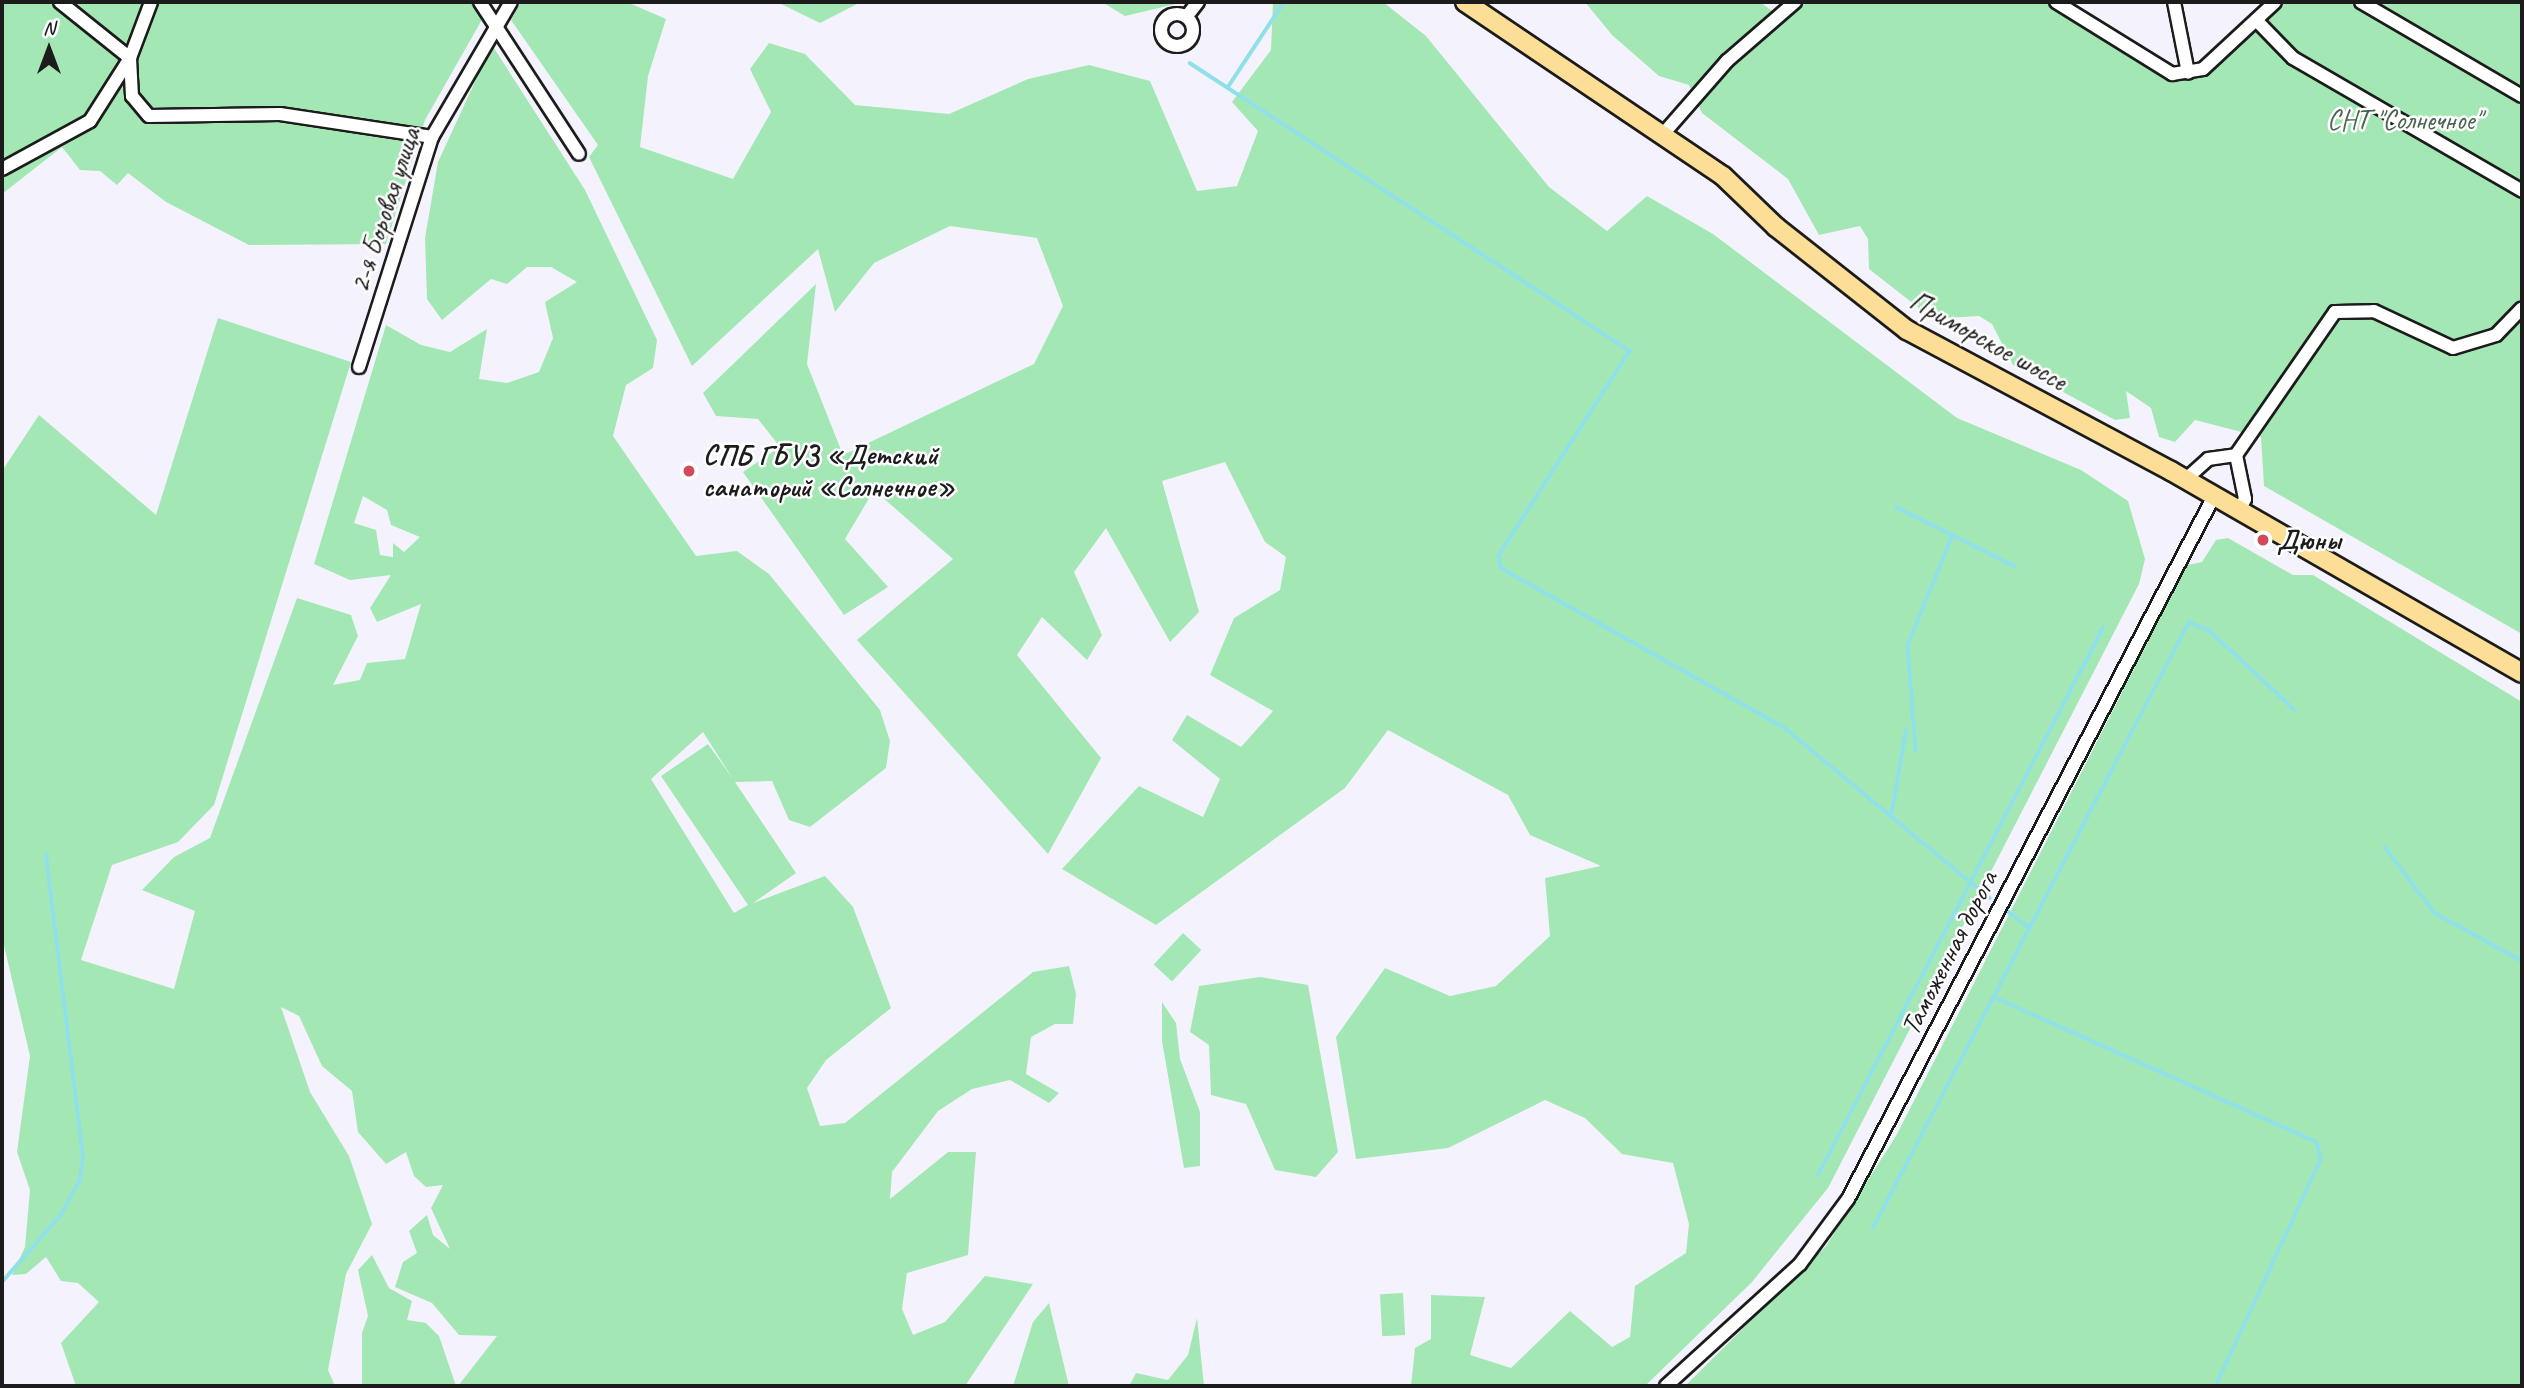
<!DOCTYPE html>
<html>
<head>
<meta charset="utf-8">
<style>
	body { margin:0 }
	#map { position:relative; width:2524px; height:1388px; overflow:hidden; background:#f4f3fd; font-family:Caveat,sans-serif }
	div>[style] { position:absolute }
	.green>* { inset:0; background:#a3e8b4; transform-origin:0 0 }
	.stream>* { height:3.5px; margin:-1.75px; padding:0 1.75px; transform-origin:1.75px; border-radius:1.75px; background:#8fe0e9 }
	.roads { filter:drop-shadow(2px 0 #1c1c1c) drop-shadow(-2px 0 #1c1c1c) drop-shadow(0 2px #1c1c1c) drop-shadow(0 -2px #1c1c1c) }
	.minor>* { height:12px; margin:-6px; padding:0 6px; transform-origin:6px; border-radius:6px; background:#fff }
	.minor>.ring { margin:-6px; padding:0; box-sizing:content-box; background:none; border:12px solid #fff; border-radius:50% }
	.primary>* { height:18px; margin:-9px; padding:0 9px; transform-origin:9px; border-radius:9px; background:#fdde96 }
	.dots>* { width:19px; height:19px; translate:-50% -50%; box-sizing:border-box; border:4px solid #fff; border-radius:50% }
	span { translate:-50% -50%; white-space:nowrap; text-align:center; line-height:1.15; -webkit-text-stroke:5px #fff; paint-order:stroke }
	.park-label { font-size:28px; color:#4b6351 }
	.street-label { font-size:28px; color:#1c1c1c }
	.poi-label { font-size:28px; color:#1c1c1c; font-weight:700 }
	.left { translate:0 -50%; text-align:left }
	.frame { position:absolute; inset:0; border:4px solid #1c1c1c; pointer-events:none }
	.north { position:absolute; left:14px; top:14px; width:70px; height:70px; -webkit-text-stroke:5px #fff; paint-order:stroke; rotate:0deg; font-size:19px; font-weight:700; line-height:28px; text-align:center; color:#1c1c1c }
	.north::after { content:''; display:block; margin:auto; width:24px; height:32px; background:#1c1c1c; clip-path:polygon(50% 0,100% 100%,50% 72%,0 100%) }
</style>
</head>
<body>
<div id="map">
	<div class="green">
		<div style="clip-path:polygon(2px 2px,492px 2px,425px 120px,386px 244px,249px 245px,166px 202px,128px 173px,117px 185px,100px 171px,80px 170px,62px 147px,2px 194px)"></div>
		<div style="clip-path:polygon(521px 2px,627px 2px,666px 19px,648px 76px,640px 147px,733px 179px,771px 112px,750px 69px,769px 43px,805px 54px,855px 105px,949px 114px,1028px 79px,1089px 65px,1150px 81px,1197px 191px,1237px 186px,1258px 131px,1232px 102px,1271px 50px,1273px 2px,1383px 2px,1426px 36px,1549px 187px,1607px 231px,1647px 196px,1713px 234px,1957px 418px,2081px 470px,2128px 501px,2145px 559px,2139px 584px,1828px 1188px,1752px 1282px,1645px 1386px,1411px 1386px,1415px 1348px,1431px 1339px,1431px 1295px,1485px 1297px,1470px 1355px,1511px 1368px,1570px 1311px,1612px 1347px,1630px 1337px,1635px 1286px,1686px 1253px,1689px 1224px,1673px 1163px,1622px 1154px,1585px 1118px,1545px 1100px,1448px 1148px,1356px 1159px,1336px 1037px,1385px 968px,1450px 996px,1496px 986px,1550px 936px,1545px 878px,1601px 866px,1530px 835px,1508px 795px,1388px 730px,1345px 788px,1156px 925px,1062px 869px,1139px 786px,1203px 817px,1220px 779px,1172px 740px,1187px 715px,1241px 747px,1273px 711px,1210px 675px,1234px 618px,1280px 590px,1286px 557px,1265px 542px,1225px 462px,1162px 481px,1199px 612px,1170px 642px,1106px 528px,1074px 572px,1102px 635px,1087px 660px,1042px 617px,1017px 655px,1101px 758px,1048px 854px,857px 640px,953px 559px,874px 490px,845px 539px,888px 587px,844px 615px,743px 472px,780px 447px,758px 419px,716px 416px,703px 393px,816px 284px,807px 364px,843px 455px,1034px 364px,1063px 306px,1037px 238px,950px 226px,874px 263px,835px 312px,818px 249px,692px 366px,589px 157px,598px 145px,511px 20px)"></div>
		<div style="clip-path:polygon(777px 2px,861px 2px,820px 23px)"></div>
		<div style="clip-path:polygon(1102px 2px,1184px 2px,1125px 16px)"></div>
		<div style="clip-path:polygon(1585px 2px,1760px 2px,1779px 16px,1795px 2px,2056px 2px,2181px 80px,2203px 69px,2275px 2px,2522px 2px,2522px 634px,2264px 486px,2261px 437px,2195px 420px,2175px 442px,2159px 437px,2151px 408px,2126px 391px,2130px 418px,2115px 420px,2013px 365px,1992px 324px,1979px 316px,1933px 319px,1869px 269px,1868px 239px,1860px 226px,1819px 235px,1788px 179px,1702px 113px,1689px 85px,1659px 76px,1612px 35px)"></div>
		<div style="clip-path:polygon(evenodd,492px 45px,585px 190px,657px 340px,653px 368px,626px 385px,613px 436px,696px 556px,737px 551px,769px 574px,880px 710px,890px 741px,886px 768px,810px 827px,789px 820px,772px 781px,735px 782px,796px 873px,753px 903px,825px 876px,853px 907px,891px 1008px,826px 1060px,807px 1088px,820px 1126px,845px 1123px,1033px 972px,1069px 966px,1076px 994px,1073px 1024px,1055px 1024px,1031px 1037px,1026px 1074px,1059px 1093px,1049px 1103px,1010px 1080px,972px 1089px,938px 1111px,892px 1172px,890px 1199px,948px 1152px,976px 1152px,968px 1255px,907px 1273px,902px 1309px,913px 1335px,945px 1322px,985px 1276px,1033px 1284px,965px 1386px,458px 1386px,497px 1336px,459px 1335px,432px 1303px,395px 1287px,403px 1262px,417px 1253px,409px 1231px,427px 1215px,433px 1235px,450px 1249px,431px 1208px,443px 1185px,426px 1187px,414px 1176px,406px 1152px,386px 1164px,358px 1132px,352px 1091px,322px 1066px,299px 1016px,281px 1007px,310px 1092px,349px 1156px,372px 1224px,346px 1274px,328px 1370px,335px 1386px,76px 1386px,61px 1343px,99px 1302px,78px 1283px,61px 1281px,46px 1257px,26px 1274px,12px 1275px,25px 1247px,30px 1190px,17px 1152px,30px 1056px,2px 937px,2px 471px,39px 415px,156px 515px,218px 318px,351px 362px,214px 805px,178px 842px,112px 865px,81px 960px,174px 989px,195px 911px,142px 890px,174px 857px,210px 838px,297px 598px,351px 615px,358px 636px,333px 685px,360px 680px,367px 663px,405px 659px,421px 604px,377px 622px,370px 608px,391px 575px,350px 580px,314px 564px,386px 325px,421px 345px,450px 352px,487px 329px,479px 379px,507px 383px,539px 372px,553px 338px,545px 302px,577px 282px,551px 267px,527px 267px,507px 284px,491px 279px,442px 320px,427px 299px,425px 238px,438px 162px,492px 45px,363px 496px,387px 510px,391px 525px,420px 537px,404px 552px,393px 543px,393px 557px,380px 555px,376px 530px,354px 523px,363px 496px,492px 45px,703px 732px,733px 779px,708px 744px,661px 776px,748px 905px,734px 913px,651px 779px,703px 732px)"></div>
		<div style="clip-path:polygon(2228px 538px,2293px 575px,2313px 575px,2522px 702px,2522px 1386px,1685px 1386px,1826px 1246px,1896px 1136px,2187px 565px,2202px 562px,2216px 540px)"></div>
		<div style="left:1183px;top:933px;width:25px;height:43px;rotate:43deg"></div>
		<div style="clip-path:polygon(1260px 977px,1308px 985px,1338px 1152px,1316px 1177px,1275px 1170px,1246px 1104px,1211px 1095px,1209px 1045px,1190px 1032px,1199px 986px)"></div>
		<div style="clip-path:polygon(1162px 1002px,1176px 1023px,1180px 1059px,1200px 1112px,1200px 1166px,1184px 1168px,1162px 1041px)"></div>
		<div style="clip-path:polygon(372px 1255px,389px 1288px,412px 1301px,407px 1320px,426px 1323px,439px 1336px,456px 1386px,362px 1386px,362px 1333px,368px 1316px,358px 1270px)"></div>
		<div style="left:1403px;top:1293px;width:42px;height:23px;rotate:87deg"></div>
		<div style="clip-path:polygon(1049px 1303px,1069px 1386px,1013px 1386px,1033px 1322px)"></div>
		<div style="clip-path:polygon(1197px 1318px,1204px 1386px,1129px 1386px,1136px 1373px,1168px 1380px,1188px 1355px)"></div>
	</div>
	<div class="stream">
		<div style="left:1190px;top:63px;width:526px;rotate:33.21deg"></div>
		<div style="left:1630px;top:351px;width:243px;rotate:122.6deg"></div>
		<div style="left:1499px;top:556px;width:12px;rotate:81deg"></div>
		<div style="left:1501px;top:568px;width:326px;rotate:29.4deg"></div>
		<div style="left:1785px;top:728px;width:266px;rotate:39.7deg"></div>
		<div style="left:1228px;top:87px;width:102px;rotate:-56.6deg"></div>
		<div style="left:1896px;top:507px;width:64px;rotate:26.2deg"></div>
		<div style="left:1953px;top:535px;width:120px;rotate:112.1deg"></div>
		<div style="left:1908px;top:646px;width:105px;rotate:85.6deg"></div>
		<div style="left:1953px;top:535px;width:69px;rotate:26.6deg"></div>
		<div style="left:1891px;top:817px;width:88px;rotate:-80.2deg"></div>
		<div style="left:2385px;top:847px;width:83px;rotate:52.9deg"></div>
		<div style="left:2435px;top:913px;width:99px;rotate:28.9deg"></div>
		<div style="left:2006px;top:910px;width:30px;rotate:37deg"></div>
		<div style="left:1994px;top:997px;width:354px;rotate:24.2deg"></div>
		<div style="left:2317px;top:1142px;width:18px;rotate:77deg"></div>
		<div style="left:2321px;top:1160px;width:249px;rotate:114.9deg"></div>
		<div style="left:1818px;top:1175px;width:617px;rotate:-62.48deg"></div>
		<div style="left:1873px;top:1228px;width:683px;rotate:-62.46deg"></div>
		<div style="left:2189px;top:622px;width:23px;rotate:23deg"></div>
		<div style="left:2210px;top:631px;width:116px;rotate:42.9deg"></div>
		<div style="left:2px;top:1282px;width:88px;rotate:-48.7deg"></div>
		<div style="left:60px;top:1216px;width:41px;rotate:-60.9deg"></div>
		<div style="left:80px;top:1180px;width:23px;rotate:-83deg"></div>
		<div style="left:83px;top:1157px;width:305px;rotate:-97deg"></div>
	</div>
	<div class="roads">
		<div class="minor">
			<div style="left:60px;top:2px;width:90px;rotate:38.7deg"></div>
			<div style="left:130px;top:58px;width:38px;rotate:87deg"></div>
			<div style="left:132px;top:96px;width:26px;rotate:50deg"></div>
			<div style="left:149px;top:116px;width:131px;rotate:-0.9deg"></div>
			<div style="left:280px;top:114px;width:154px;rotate:8.6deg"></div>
			<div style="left:480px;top:2px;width:181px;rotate:56.9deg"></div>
			<div style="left:2056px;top:2px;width:137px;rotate:31.8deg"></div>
			<div style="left:2172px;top:74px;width:31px;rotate:-9deg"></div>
			<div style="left:2203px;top:69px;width:98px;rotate:-42.9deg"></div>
			<div style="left:2174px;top:2px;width:72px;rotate:78.8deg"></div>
			<div style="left:2361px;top:2px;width:186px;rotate:30.3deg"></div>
			<div class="ring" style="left:1161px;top:14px;width:20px;height:20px"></div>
			<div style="left:1187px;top:16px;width:18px;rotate:-52deg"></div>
			<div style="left:2256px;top:20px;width:53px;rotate:45.8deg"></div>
			<div style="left:2293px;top:58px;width:265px;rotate:30.1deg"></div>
			<div style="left:1664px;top:133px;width:96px;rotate:-48.8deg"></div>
			<div style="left:1727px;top:61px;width:90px;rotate:-40.9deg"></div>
			<div style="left:2px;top:169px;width:100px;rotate:-28.6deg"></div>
			<div style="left:90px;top:121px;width:75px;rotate:-57.6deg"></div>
			<div style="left:130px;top:58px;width:60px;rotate:-69.4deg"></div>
			<div style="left:359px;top:367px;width:241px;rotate:-72.4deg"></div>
			<div style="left:432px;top:137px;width:156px;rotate:-59.7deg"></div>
			<div style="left:2236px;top:455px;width:174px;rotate:-55.3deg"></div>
			<div style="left:2335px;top:312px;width:39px;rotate:-1deg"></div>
			<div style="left:2374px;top:311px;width:87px;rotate:25.1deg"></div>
			<div style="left:2453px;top:348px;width:45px;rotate:-16.8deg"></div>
			<div style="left:2496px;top:335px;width:37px;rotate:-46deg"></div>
			<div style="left:2236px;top:455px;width:45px;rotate:78.4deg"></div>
			<div style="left:2245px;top:499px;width:13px;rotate:117deg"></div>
			<div style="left:2186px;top:479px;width:30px;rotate:-42deg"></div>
			<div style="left:2208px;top:459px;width:28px;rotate:-8deg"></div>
			<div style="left:1666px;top:1386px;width:181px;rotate:-42.3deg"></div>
			<div style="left:1800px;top:1264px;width:81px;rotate:-53.6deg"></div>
			<div style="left:1848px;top:1199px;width:793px;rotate:-62.5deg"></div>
		</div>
		<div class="primary">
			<div style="left:1465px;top:2px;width:311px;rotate:34deg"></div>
			<div style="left:1723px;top:176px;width:74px;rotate:43.9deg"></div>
			<div style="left:1776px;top:227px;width:167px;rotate:38.2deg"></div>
			<div style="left:1907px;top:330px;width:299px;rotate:28.1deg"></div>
			<div style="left:2171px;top:471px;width:405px;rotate:29.9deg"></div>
		</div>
	</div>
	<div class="dots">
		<div style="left:689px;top:471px;background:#d1495b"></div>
		<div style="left:2263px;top:540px;background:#d1495b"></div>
	</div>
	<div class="park-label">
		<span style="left:2404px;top:120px">СНТ "Солнечное"</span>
	</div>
	<div class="street-label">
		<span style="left:385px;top:210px;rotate:-72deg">2-я Боровая улица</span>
		<span style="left:1988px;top:341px;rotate:29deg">Приморское шоссе</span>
		<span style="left:1949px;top:953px;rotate:-63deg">Таможенная дорога</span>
	</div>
	<div class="poi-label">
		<span class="left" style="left:703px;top:471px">СПБ ГБУЗ «Детский<br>санаторий «Солнечное»</span>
		<span class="left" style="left:2277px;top:540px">Дюны</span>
	</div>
	<div class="frame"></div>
	<div class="north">N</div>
</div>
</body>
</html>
